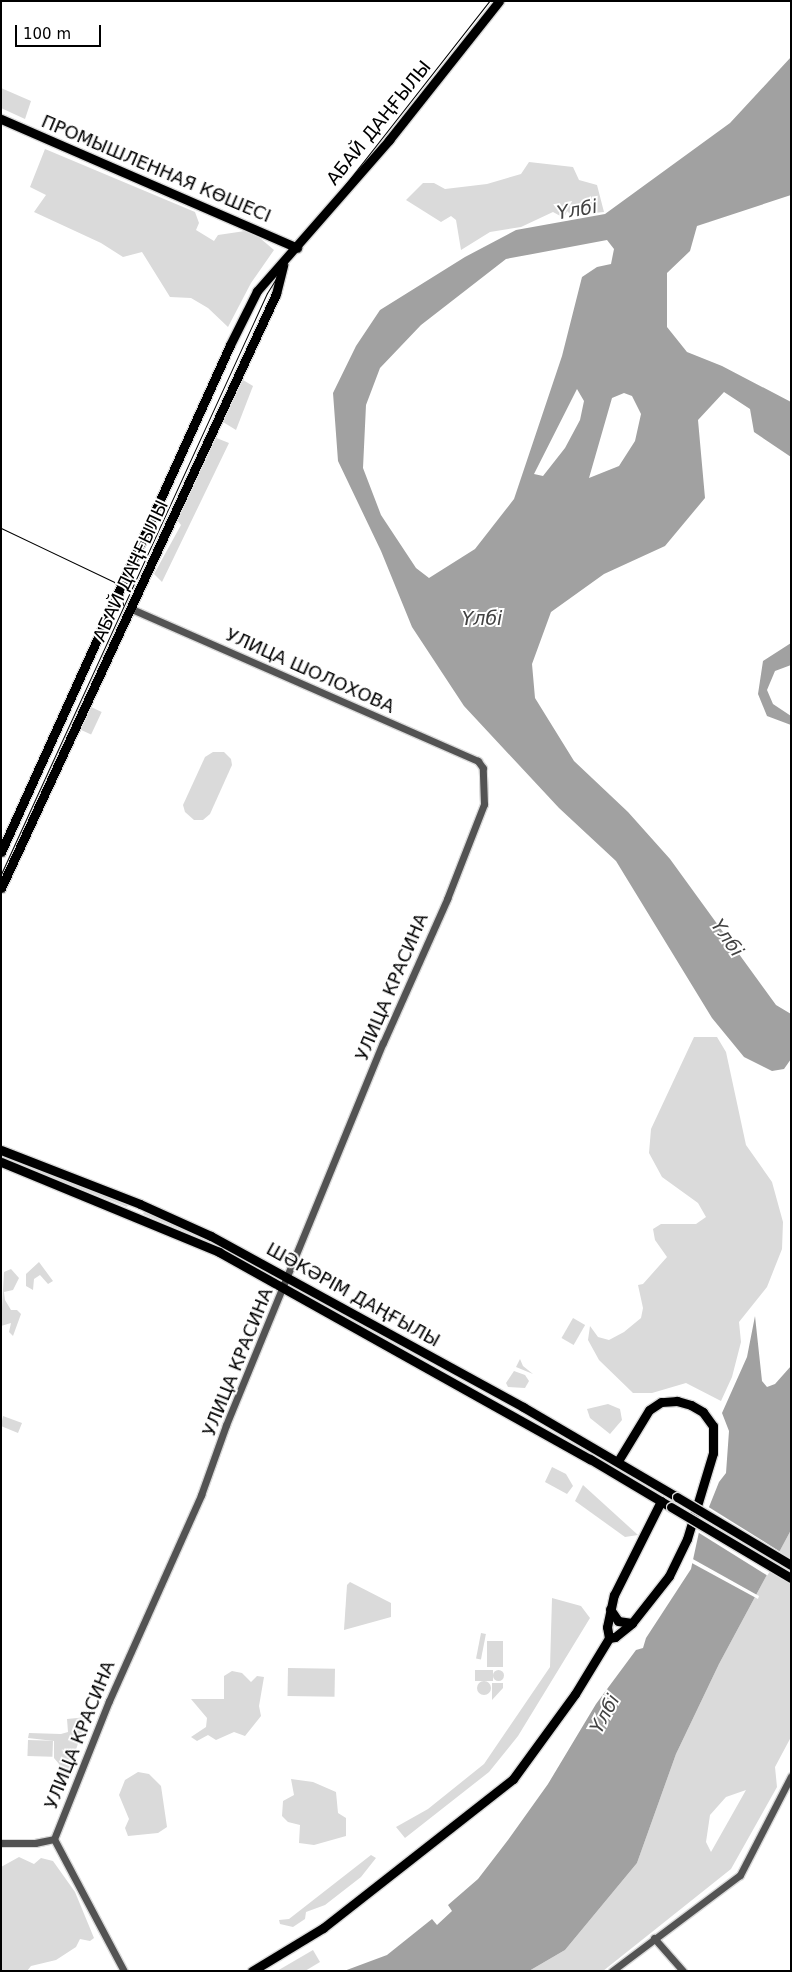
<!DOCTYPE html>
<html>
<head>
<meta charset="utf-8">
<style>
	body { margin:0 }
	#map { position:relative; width:792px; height:1972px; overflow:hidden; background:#fff; font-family:"DejaVu Sans",sans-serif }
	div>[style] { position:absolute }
	.green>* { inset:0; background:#dadada; transform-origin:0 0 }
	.round { border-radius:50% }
	.water>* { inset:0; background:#a1a1a1 }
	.pier>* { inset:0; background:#fff; transform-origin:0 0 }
	.roads { filter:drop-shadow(1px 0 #dbdbdb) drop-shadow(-1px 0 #dbdbdb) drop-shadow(0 1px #dbdbdb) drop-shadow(0 -1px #dbdbdb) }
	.minor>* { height:7px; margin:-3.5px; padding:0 3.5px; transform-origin:3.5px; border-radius:3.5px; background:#535353 }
	.major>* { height:9px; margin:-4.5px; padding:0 4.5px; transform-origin:4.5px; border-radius:4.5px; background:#000 }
	.tram>* { height:1px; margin:-0.5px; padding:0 0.5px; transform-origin:0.5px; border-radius:0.5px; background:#000 }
	.bridges { filter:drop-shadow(1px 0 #dbdbdb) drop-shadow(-1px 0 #dbdbdb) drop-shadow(0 1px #dbdbdb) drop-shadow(0 -1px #dbdbdb) }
	.major-bridge>* { height:9px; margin:-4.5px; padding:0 4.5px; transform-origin:4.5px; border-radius:4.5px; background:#000 }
	span { translate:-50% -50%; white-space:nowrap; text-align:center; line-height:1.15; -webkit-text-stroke:4px #fff; paint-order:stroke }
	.street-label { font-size:18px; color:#000 }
	.water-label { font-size:19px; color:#424242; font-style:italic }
	.frame { position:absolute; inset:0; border:2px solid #000; pointer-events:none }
	.scale { position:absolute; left:15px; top:25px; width:86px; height:22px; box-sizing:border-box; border:2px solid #000; border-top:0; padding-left:6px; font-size:15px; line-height:18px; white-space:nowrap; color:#000; -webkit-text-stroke:4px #fff; paint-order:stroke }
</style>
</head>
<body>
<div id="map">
	<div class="green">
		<div style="clip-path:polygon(1px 88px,31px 101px,25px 119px,1px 108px)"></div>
		<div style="clip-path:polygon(45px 149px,195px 212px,199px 223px,196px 230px,214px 241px,218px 235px,245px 231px,254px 233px,274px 250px,251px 283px,228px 327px,208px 308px,191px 298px,170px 297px,142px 252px,123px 257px,101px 243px,34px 212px,46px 195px,30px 187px)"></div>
		<div style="clip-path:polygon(529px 162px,573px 167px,579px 180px,597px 185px,604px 212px,571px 215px,567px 211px,564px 218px,553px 212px,521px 227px,490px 232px,461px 250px,456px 220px,451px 216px,441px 222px,406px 200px,423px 183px,434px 183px,445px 189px,487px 184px,521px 174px)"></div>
		<div style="clip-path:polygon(243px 380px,253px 386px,236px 430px,223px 422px)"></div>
		<div style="clip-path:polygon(214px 437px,229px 443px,162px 582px,154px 574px,181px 525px,177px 520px)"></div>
		<div style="left:89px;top:706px;width:14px;height:25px;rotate:25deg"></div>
		<div style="clip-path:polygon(213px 752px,224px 752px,231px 759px,232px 765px,210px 814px,203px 820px,194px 820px,185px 812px,183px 805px,205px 757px)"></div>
		<div style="clip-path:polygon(694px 1037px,717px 1037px,726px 1052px,746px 1145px,772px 1182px,783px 1222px,782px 1249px,767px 1287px,739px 1322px,741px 1342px,732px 1377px,721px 1401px,686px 1383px,652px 1393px,633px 1393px,599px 1360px,588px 1340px,590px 1326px,598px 1337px,609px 1340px,624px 1332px,641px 1318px,643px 1308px,638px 1285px,643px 1284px,667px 1257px,655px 1240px,653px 1229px,661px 1224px,696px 1224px,706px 1217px,698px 1203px,662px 1177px,649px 1153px,651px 1129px)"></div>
		<div style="clip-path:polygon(3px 1154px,128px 1205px,127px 1207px,2px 1158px)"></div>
		<div style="clip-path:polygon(144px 1212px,201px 1235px,274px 1275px,273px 1278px,200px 1238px,143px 1214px)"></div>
		<div style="clip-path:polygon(39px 1262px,53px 1281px,48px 1284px,40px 1275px,34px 1279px,33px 1290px,26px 1286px,26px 1274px)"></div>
		<div style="clip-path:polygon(11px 1269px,19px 1278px,13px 1290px,4px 1292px,5px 1300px,11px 1310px,17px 1310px,21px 1314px,13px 1336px,9px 1332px,11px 1323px,1px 1326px,4px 1272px)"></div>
		<div style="left:573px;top:1318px;width:14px;height:23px;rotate:30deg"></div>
		<div style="clip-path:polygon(520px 1359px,523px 1366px,533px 1374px,516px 1367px)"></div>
		<div style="clip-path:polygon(514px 1371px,525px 1375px,529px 1381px,525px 1388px,508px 1387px,506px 1383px)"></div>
		<div style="clip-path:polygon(608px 1404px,620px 1409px,622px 1420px,610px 1434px,590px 1418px,587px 1409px)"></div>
		<div style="clip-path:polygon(3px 1416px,22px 1423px,18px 1433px,1px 1426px)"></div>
		<div style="clip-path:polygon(552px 1467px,566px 1474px,573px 1486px,567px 1494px,545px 1482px)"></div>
		<div style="clip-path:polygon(583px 1485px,638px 1535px,625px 1537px,575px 1501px)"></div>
		<div style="clip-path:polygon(evenodd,791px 1530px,791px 1737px,775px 1767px,777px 1787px,731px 1869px,603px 1971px,529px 1971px,565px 1950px,637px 1863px,676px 1754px,719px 1664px,791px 1530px,746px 1790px,711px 1852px,706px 1842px,710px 1815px,726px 1797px,746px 1790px)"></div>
		<div style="clip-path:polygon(350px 1582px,391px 1603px,391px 1617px,344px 1630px,347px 1585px)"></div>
		<div style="clip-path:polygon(552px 1598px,581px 1606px,590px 1618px,518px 1736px,489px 1772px,405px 1838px,396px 1827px,428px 1809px,484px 1764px,550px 1667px)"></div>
		<div style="left:481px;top:1633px;width:5px;height:26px;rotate:11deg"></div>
		<div style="left:487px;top:1641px;width:16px;height:26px"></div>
		<div style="left:288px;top:1668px;width:47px;height:28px;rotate:1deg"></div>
		<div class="round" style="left:492.5px;top:1669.5px;width:11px;height:11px"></div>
		<div style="left:475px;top:1670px;width:18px;height:11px"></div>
		<div style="clip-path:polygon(232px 1671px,242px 1673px,251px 1682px,257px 1676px,264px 1677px,259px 1706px,261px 1716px,245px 1736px,234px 1732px,216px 1740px,208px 1735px,197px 1741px,191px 1737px,206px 1727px,207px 1718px,191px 1699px,224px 1699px,224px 1676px)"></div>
		<div class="round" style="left:477px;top:1681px;width:14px;height:14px"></div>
		<div style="clip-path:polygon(492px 1683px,503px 1683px,503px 1688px,492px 1700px)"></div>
		<div style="clip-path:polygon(87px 1717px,63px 1788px,58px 1791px,55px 1787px,59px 1764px,54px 1758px,54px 1741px,28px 1738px,29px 1733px,61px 1734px,68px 1732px,67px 1719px)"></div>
		<div style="left:28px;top:1740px;width:25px;height:16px;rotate:2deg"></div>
		<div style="clip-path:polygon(138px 1772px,149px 1774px,161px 1786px,167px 1827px,158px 1833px,128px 1836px,125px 1828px,129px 1819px,119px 1795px,125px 1780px)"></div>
		<div style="clip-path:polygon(291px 1779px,313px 1782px,336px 1792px,338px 1813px,346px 1818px,346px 1836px,314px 1845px,299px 1843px,300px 1825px,288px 1822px,282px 1816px,283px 1801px,294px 1795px)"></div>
		<div style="clip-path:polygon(371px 1855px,376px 1858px,361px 1877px,325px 1905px,306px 1912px,305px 1919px,293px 1927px,280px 1924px,279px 1920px,289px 1919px)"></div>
		<div style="clip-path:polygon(19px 1857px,34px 1864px,41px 1858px,53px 1861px,75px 1892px,94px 1938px,90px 1941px,80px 1939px,76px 1947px,56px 1960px,31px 1966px,27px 1971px,1px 1971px,1px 1867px)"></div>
		<div style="clip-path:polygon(313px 1950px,320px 1962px,305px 1971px,277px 1971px)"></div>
	</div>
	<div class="water">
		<div style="clip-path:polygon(evenodd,791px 57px,791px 195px,697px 226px,690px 251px,667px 273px,667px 327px,687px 352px,722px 366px,791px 402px,791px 457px,754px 432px,750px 409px,724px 392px,698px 420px,705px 498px,665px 546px,604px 574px,551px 612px,532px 664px,535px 698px,574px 761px,628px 812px,670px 859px,776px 1005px,791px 1014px,791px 1059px,784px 1069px,772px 1071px,744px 1057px,712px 1018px,616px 861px,559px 808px,464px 706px,412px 627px,381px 551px,338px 461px,333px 393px,356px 346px,380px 310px,465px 257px,516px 230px,605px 214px,730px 123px,791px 57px,607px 240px,614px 249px,611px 264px,597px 267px,582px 277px,562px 356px,514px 499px,475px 549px,429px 578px,416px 568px,381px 515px,363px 468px,366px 405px,380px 368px,421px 325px,506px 259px,607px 240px,791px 57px,577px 389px,584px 401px,580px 420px,565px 448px,543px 476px,534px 474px,577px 389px,791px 57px,624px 393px,632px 396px,641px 414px,635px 441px,619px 466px,589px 478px,612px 398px,624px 393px)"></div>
		<div style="clip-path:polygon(791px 643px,791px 665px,775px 671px,767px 690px,773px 704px,791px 716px,791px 725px,767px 716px,758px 694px,763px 661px)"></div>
		<div style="clip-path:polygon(755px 1316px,762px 1381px,767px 1387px,775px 1384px,791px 1366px,791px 1530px,719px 1664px,676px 1754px,637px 1863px,565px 1950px,529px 1971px,344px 1971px,387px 1955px,432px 1919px,437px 1925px,452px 1911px,448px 1905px,478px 1879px,508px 1840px,548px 1784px,596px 1704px,636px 1650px,643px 1648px,646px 1638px,691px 1569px,699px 1532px,719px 1482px,726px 1473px,729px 1431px,722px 1413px,747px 1357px)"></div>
	</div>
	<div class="pier">
		<div style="left:707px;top:1506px;width:88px;height:27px;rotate:32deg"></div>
		<div style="clip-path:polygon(691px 1558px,759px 1596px,758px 1599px,690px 1562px)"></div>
	</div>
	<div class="roads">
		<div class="minor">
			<div style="left:54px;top:1839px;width:149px;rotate:62.1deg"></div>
			<div style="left:1px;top:1843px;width:34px"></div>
			<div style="left:35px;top:1843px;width:19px;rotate:-12deg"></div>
			<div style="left:54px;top:1839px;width:149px;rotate:-68.3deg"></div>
			<div style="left:109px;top:1701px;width:226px;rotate:-65.9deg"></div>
			<div style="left:201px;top:1495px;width:74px;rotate:-70.3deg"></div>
			<div style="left:226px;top:1425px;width:413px;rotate:-67.7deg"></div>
			<div style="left:383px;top:1043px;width:158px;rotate:-66deg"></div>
			<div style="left:447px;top:899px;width:102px;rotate:-68.7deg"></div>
			<div style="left:484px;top:804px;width:36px;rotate:-92deg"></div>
			<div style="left:483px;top:768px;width:9px;rotate:-126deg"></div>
			<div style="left:478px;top:761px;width:379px;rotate:-156.3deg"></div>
			<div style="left:654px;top:1938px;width:44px;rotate:48.7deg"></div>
			<div style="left:612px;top:1971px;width:160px;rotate:-36.9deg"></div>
			<div style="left:740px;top:1875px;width:111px;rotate:-62.7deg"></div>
		</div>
		<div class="major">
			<div style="left:1px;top:119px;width:323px;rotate:23.5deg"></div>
			<div style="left:1px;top:852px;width:556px;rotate:-65.69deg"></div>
			<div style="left:230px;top:345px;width:60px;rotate:-63.4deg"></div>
			<div style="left:257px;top:291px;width:201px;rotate:-48.8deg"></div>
			<div style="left:389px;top:140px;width:177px;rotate:-51.6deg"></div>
			<div style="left:1px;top:888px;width:655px;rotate:-65.16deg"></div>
			<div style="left:276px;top:294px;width:30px;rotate:-76deg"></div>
			<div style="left:1px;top:1150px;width:149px;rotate:21.2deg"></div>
			<div style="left:140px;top:1204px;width:78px;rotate:24.3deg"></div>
			<div style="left:211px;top:1236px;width:356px;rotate:28.7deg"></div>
			<div style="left:523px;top:1407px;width:178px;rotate:30.3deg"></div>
			<div style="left:1px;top:1162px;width:236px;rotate:22.4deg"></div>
			<div style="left:219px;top:1252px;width:425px;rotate:29.2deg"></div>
			<div style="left:590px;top:1459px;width:94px;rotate:30.7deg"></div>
			<div style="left:610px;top:1609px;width:14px;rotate:56deg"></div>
			<div style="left:618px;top:1621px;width:14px;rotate:8deg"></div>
			<div style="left:609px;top:1638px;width:11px;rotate:-100deg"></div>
			<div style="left:607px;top:1627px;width:33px;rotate:-78deg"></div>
			<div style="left:614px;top:1595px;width:105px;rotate:-63.4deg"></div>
			<div style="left:252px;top:1971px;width:83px;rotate:-31.2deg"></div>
			<div style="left:323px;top:1928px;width:241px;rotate:-38.1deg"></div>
			<div style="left:513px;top:1779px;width:105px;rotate:-53.9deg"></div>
			<div style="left:575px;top:1694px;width:66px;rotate:-58.7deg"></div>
			<div style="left:609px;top:1638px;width:6px;rotate:-9deg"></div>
			<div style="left:615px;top:1637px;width:22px;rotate:-39deg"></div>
			<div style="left:632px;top:1623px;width:60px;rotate:-51.8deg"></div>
			<div style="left:669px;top:1576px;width:41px;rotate:-64.1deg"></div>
			<div style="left:687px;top:1539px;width:90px;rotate:-73.2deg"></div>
			<div style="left:713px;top:1453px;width:27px;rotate:-90deg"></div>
			<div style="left:713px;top:1426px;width:17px;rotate:-126deg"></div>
			<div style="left:703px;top:1412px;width:14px;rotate:-150deg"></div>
			<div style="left:691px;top:1405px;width:15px;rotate:-164deg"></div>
			<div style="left:677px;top:1401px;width:16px;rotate:176deg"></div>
			<div style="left:661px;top:1402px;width:14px;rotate:146deg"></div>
			<div style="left:649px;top:1410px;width:60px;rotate:121.3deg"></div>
		</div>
	</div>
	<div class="tram">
		<div style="left:1px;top:528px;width:125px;rotate:25.5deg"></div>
		<div style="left:114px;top:582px;width:12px;rotate:48deg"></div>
		<div style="left:122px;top:591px;width:14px;rotate:86deg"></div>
		<div style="left:1px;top:874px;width:639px;rotate:-65.4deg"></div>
		<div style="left:267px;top:293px;width:51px;rotate:-57.9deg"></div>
		<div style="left:294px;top:250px;width:316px;rotate:-51.9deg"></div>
	</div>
	<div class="bridges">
		<div class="major-bridge">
			<div style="left:677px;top:1497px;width:133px;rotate:30.8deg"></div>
			<div style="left:671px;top:1507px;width:139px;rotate:30.6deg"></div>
		</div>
	</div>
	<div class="street-label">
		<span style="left:379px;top:123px;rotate:-51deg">АБАЙ ДАҢҒЫЛЫ</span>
		<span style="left:156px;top:169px;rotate:23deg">ПРОМЫШЛЕННАЯ КӨШЕСІ</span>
		<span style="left:131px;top:571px;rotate:-65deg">АБАЙ ДАҢҒЫЛЫ</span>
		<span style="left:310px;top:671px;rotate:24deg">УЛИЦА ШОЛОХОВА</span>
		<span style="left:392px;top:987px;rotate:-67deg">УЛИЦА КРАСИНА</span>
		<span style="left:353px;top:1295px;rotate:29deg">ШӘКӘРІМ ДАҢҒЫЛЫ</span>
		<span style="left:238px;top:1362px;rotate:-68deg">УЛИЦА КРАСИНА</span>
		<span style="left:80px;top:1735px;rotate:-68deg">УЛИЦА КРАСИНА</span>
	</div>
	<div class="water-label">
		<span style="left:577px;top:210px;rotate:-10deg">Үлбі</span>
		<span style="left:482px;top:619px">Үлбі</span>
		<span style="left:727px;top:938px;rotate:55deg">Үлбі</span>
		<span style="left:605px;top:1714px;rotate:-62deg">Үлбі</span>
	</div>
	<div class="frame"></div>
	<div class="scale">100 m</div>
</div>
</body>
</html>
